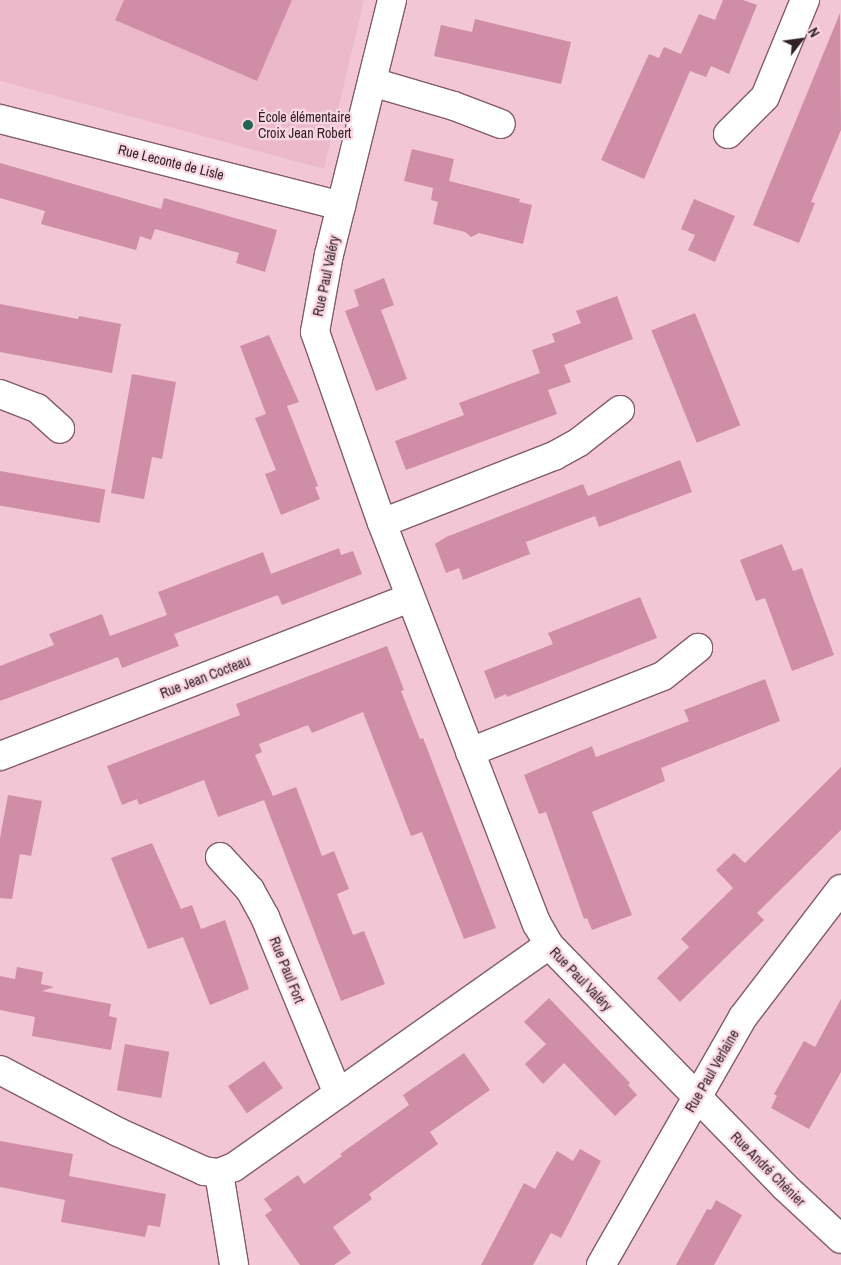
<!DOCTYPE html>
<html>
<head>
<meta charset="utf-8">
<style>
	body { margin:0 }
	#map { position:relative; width:841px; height:1265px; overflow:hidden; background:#f2c6d5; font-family:"Archivo Narrow",sans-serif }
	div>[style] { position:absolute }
	.built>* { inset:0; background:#ecb9cb }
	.building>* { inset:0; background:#cf8ea5; transform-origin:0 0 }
	.roads { filter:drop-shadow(1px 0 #825c69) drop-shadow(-1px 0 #825c69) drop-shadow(0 1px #825c69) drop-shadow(0 -1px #825c69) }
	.street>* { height:28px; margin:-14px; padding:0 14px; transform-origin:14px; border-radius:14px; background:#fff }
	.dots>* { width:14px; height:14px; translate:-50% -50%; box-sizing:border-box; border:2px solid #fad6e2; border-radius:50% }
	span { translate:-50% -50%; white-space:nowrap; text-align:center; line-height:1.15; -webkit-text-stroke:4.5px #fad6e2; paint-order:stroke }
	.poi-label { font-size:14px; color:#312126 }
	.left { translate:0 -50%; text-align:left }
	.street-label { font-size:14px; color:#312126 }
	.north { position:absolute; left:776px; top:15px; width:50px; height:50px; -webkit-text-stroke:4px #fad6e2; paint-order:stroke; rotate:60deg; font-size:14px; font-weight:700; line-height:20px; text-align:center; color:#312126 }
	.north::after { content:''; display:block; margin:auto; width:18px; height:22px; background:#312126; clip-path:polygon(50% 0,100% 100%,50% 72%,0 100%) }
</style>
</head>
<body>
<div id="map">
	<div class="built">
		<div style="clip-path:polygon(0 0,364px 0,324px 169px,0 81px)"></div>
	</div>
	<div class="building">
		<div style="clip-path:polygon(124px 0,292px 0,257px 81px,115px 20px)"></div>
		<div style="clip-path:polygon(723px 0,743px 0,757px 5px,729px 74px,711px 66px,706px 77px,690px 71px,644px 179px,601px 160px,649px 54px,659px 58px,664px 47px,681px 54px,699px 14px,715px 20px)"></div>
		<div style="clip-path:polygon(840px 13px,841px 130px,811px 202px,815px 203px,799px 243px,753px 225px)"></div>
		<div style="clip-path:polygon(475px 19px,571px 42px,561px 84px,434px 56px,441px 25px,472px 32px)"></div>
		<div style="clip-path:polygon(412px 149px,454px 159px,449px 181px,520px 199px,519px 202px,532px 205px,523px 244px,479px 233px,471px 237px,465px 232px,433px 224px,438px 202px,431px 200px,433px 188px,404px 181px)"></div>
		<div style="clip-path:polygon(0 163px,161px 209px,164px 198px,277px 230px,265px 272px,236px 263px,239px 253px,155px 229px,151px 240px,140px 236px,136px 250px,41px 224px,45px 211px,0 198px)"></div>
		<div style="clip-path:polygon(694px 199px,735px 216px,715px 262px,688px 250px,695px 235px,681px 229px)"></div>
		<div style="clip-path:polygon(384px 278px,394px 305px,381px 310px,407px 379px,376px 391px,345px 311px,359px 306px,354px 290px)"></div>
		<div style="clip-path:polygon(617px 296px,633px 339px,564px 365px,571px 382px,548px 390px,557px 414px,406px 470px,395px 441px,464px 415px,459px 403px,540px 373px,532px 350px,555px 342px,552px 334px,581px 323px,576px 311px)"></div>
		<div style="clip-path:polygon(0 304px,78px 319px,79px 316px,121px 324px,112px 373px,0 352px)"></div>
		<div style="left:695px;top:313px;width:121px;height:47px;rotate:68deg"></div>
		<div style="clip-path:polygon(269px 335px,299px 402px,287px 406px,318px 486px,315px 487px,320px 499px,281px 515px,265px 474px,276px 470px,255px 418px,266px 414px,240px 346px)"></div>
		<div style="clip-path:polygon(132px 374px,176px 382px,162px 459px,152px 457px,144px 499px,111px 493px)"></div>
		<div style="clip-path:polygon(680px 460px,692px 492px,599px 527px,595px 516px,526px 542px,530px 554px,463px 580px,459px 568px,446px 573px,435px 544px,446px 537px,583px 484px,588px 496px)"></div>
		<div style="left:0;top:471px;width:107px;height:34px;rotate:10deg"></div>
		<div style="clip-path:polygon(782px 544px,793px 571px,802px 568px,834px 655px,792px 671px,765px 598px,756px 601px,740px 560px)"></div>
		<div style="clip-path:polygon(339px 548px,341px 555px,353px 551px,362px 574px,282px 605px,278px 595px,174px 634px,179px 646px,122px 668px,118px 657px,0 701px,0 666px,54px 645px,49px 634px,102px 614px,110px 636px,167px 615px,158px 592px,263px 552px,271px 574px)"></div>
		<div style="clip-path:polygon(640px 597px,657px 638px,507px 697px,506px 694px,495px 699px,484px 671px,553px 644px,548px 633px)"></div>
		<div style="clip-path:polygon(387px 646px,404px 690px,401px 691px,420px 739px,423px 738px,496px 928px,464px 939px,422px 832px,411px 836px,363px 712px,312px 733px,308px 725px,259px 744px,262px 752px,255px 755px,273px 796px,296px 787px,322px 856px,334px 851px,349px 889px,337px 894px,353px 935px,364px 931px,385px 984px,341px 1001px,264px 800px,218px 817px,204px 780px,139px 805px,137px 799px,122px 805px,107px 766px,240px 715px,236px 704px)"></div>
		<div style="clip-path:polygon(765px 679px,780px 721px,661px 768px,665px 781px,592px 812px,632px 915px,592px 930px,587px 918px,584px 919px,546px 812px,539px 814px,524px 775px,592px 746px,596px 757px,689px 721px,684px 710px)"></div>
		<div style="clip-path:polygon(841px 767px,841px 830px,757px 913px,764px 920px,680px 1002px,657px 978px,689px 947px,681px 939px,733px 888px,716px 870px,734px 853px,745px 863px)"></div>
		<div style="clip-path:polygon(8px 795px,42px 801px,31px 856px,20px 854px,12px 899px,0 898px,0 838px)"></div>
		<div style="clip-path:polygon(152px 843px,181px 909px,192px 905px,201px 929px,225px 920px,249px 989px,210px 1005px,183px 937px,148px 949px,111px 858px)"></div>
		<div style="clip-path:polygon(17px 967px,43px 972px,41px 984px,54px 987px,42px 991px,111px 1004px,109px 1016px,117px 1018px,111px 1050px,32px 1036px,35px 1017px,0 1010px,0 976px,15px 979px)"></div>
		<div style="clip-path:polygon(549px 998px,630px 1083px,628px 1085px,637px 1095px,615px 1116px,564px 1063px,543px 1084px,525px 1064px,546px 1044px,524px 1022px)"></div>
		<div style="clip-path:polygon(841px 999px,841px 1072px,809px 1129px,771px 1108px,777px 1096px,774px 1094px,804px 1041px,815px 1047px)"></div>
		<div style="left:125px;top:1044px;width:45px;height:47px;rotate:10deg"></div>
		<div style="clip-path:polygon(464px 1053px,490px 1090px,430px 1132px,438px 1144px,369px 1194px,372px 1199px,333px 1227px,351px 1253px,334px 1265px,300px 1265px,265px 1215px,272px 1210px,264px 1199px,298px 1175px,304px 1184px,342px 1156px,340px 1154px,409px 1105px,403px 1095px)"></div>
		<div style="left:264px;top:1061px;width:33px;height:44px;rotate:55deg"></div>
		<div style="clip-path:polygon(0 1141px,73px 1154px,69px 1176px,166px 1194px,160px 1227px,148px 1225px,145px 1237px,61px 1222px,65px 1200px,0 1187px)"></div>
		<div style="clip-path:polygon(580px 1149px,601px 1161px,561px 1238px,551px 1233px,533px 1265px,481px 1265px,524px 1183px,535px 1189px,557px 1151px,573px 1161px)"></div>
		<div style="clip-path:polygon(716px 1200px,742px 1215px,714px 1265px,676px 1265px,707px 1209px,711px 1210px)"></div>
	</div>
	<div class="roads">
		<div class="street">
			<div style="left:392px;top:0;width:262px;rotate:103.9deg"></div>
			<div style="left:329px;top:254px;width:79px;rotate:100.2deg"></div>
			<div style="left:315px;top:332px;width:202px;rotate:70.7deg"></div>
			<div style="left:382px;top:523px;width:430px;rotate:68.9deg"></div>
			<div style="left:537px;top:924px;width:24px;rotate:60deg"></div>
			<div style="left:549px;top:945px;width:338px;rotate:45.7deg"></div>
			<div style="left:785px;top:1187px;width:76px;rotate:42.9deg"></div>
			<div style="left:372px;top:82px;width:85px;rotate:16.3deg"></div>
			<div style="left:454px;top:106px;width:50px;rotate:21deg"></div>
			<div style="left:0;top:119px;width:352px;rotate:14.3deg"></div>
			<div style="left:728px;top:134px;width:52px;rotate:-45deg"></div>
			<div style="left:765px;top:97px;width:105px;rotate:-67.6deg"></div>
			<div style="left:0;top:394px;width:40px;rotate:21deg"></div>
			<div style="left:37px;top:408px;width:31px;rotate:42deg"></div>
			<div style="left:382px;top:523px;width:185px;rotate:-21.3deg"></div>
			<div style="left:554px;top:456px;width:29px;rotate:-29deg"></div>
			<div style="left:579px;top:442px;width:52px;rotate:-38deg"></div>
			<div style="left:470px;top:752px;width:207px;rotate:-21.5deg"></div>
			<div style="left:663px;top:676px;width:45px;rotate:-38.7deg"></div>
			<div style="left:0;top:756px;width:439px;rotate:-21.1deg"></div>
			<div style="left:220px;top:857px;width:45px;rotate:47.7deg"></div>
			<div style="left:250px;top:890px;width:31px;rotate:61deg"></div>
			<div style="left:265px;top:917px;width:191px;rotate:67.6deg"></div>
			<div style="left:0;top:1070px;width:133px;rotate:27.7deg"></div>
			<div style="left:118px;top:1132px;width:94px;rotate:24.4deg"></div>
			<div style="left:204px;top:1171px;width:15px;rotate:8deg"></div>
			<div style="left:219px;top:1173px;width:16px;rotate:-22deg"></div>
			<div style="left:234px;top:1167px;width:385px;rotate:-35.2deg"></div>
			<div style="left:219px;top:1173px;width:93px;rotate:80.7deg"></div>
			<div style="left:601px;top:1265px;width:286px;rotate:-60.2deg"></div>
			<div style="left:743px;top:1017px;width:161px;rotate:-52.6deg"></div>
		</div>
	</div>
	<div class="dots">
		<div style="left:248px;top:125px;background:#216557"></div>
	</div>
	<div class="poi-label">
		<span class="left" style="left:258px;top:125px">École élémentaire<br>Croix Jean Robert</span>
	</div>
	<div class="street-label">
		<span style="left:171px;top:162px;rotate:14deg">Rue Leconte de Lisle</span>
		<span style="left:326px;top:276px;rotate:-78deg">Rue Paul Valéry</span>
		<span style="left:205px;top:677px;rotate:-21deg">Rue Jean Cocteau</span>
		<span style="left:287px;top:970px;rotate:68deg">Rue Paul Fort</span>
		<span style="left:581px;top:979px;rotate:46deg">Rue Paul Valéry</span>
		<span style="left:712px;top:1071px;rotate:-60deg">Rue Paul Verlaine</span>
		<span style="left:768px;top:1169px;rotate:45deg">Rue André Chénier</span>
	</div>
	<div class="north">N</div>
</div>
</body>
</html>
